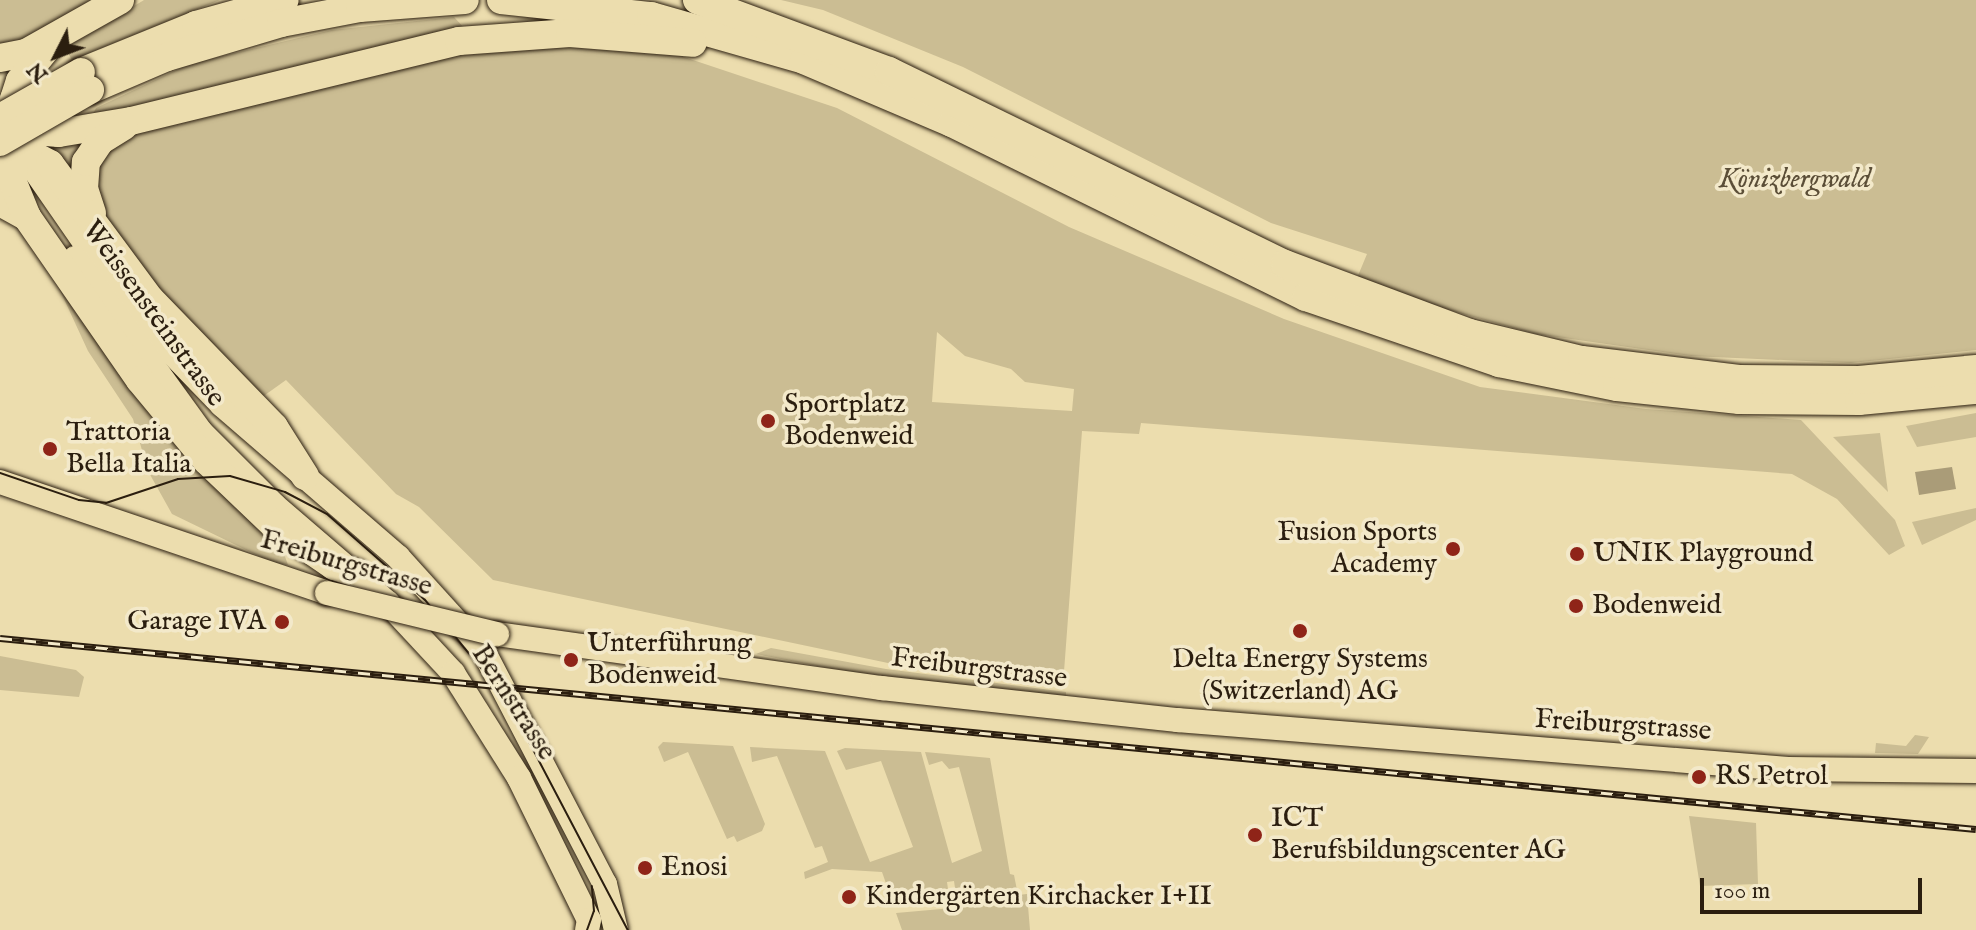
<!DOCTYPE html>
<html>
<head>
<meta charset="utf-8">
<style>
	body { margin:0 }
	#map { position:relative; width:1976px; height:930px; overflow:hidden; background:#ecddae; font-family:"IM FELL English",serif }
	div>[style] { position:absolute }
	.green>* { inset:0; background:#cbbd93 }
	.water>* { inset:0; background:#aa9c78 }
	.roads { filter:drop-shadow(0 0 2px #2b1e0f) drop-shadow(0 0 2px #2b1e0f) }
	.major>* { height:24px; margin:-12px; padding:0 12px; transform-origin:12px; border-radius:12px; background:#ecddae }
	.highway>* { height:28px; margin:-14px; padding:0 14px; transform-origin:14px; border-radius:14px; background:#ecddae }
	.tram>* { height:2px; margin:-1px; padding:0 1px; transform-origin:1px; border-radius:1px; background:#2b1e0f }
	.rail>* { height:7px; margin-top:-3.5px; transform-origin:0; background:repeating-linear-gradient(90deg,#f3e9ca 0 12px,#2b1e0f 0 24px); box-sizing:border-box; border-block:2px solid #2b1e0f }
	.bridges { filter:drop-shadow(0 0 2px #2b1e0f) drop-shadow(0 0 2px #2b1e0f) }
	.major-bridge>* { height:24px; margin:-12px; padding:0 12px; transform-origin:12px; border-radius:12px; background:#ecddae }
	.highway-bridge>* { height:28px; margin:-14px; padding:0 14px; transform-origin:14px; border-radius:14px; background:#ecddae }
	.dots>* { width:22px; height:22px; translate:-50% -50%; box-sizing:border-box; border:4px solid #f3e9ca; border-radius:50% }
	span { translate:-50% -50%; white-space:nowrap; text-align:center; line-height:1.15; -webkit-text-stroke:7px #f3e9ca; paint-order:stroke }
	.park-label { font-size:28px; color:#5b4e37; font-style:italic }
	.street-label { font-size:28px; color:#2b1e0f }
	.poi-label { font-size:28px; color:#2b1e0f }
	.left { translate:0 -50%; text-align:left }
	.right { translate:-100% -50%; text-align:right }
	.north { position:absolute; left:16px; top:16px; width:80px; height:80px; -webkit-text-stroke:6px #f3e9ca; paint-order:stroke; rotate:228deg; font-size:22px; font-weight:700; line-height:32px; text-align:center; color:#2b1e0f }
	.north::after { content:''; display:block; margin:auto; width:28px; height:36px; background:#2b1e0f; clip-path:polygon(50% 0,100% 100%,50% 72%,0 100%) }
	.scale { position:absolute; left:1700px; top:878px; width:222px; height:36px; box-sizing:border-box; border:4px solid #2b1e0f; border-top:0; padding-left:10px; font-size:24px; line-height:28px; white-space:nowrap; color:#2b1e0f; -webkit-text-stroke:6px #f3e9ca; paint-order:stroke }
</style>
</head>
<body>
<div id="map">
	<div class="green">
		<div style="clip-path:polygon(0 0,93px 0,17px 42px,0 43px)"></div>
		<div style="clip-path:polygon(144px 0,220px 0,72px 60px,65px 48px)"></div>
		<div style="clip-path:polygon(781px 0,1976px 0,1976px 350px,1851px 363px,1691px 356px,1536px 334px,1398px 296px,1357px 278px,1367px 254px,1271px 223px,963px 67px,823px 10px)"></div>
		<div style="clip-path:polygon(454px 17px,466px 30px,90px 120px,96px 108px,189px 64px,332px 30px)"></div>
		<div style="clip-path:polygon(evenodd,565px 47px,681px 56px,837px 108px,1069px 227px,1284px 319px,1480px 387px,1646px 409px,1801px 420px,1895px 520px,1905px 546px,1889px 555px,1837px 499px,1792px 474px,1141px 423px,1139px 434px,1082px 431px,1063px 685px,888px 663px,493px 580px,419px 507px,396px 494px,286px 380px,258px 400px,127px 255px,88px 183px,102px 148px,152px 125px,453px 56px,565px 47px,937px 332px,965px 356px,1011px 369px,1025px 382px,1074px 389px,1072px 411px,932px 402px,937px 332px)"></div>
		<div style="clip-path:polygon(90px 133px,77px 184px,50px 154px,54px 142px)"></div>
		<div style="clip-path:polygon(52px 273px,242px 513px,282px 548px,288px 565px,271px 562px,172px 514px,148px 471px,133px 419px,88px 351px)"></div>
		<div style="clip-path:polygon(1976px 413px,1976px 437px,1917px 447px,1906px 426px)"></div>
		<div style="clip-path:polygon(1880px 433px,1888px 492px,1833px 437px)"></div>
		<div style="clip-path:polygon(1976px 508px,1976px 520px,1922px 545px,1912px 522px)"></div>
		<div style="clip-path:polygon(771px 648px,886px 669px,1066px 692px,1066px 699px,884px 679px,756px 654px)"></div>
		<div style="clip-path:polygon(0 656px,76px 670px,84px 677px,79px 697px,0 690px)"></div>
		<div style="clip-path:polygon(1915px 735px,1929px 737px,1918px 754px,1875px 753px,1876px 743px,1906px 746px)"></div>
		<div style="clip-path:polygon(663px 742px,733px 746px,765px 824px,762px 831px,737px 842px,734px 836px,727px 839px,688px 752px,664px 762px,658px 747px)"></div>
		<div style="clip-path:polygon(845px 748px,921px 752px,952px 863px,982px 851px,959px 767px,949px 769px,942px 761px,929px 765px,925px 752px,990px 758px,1010px 874px,1014px 875px,1018px 895px,1027px 894px,1030px 930px,902px 930px,896px 913px,964px 907px,963px 888px,955px 888px,954px 881px,947px 882px,948px 889px,889px 892px,882px 872px,832px 869px,805px 879px,804px 872px,828px 862px,822px 846px,815px 848px,777px 756px,752px 762px,750px 747px,825px 751px,870px 862px,913px 847px,881px 761px,846px 770px,837px 751px)"></div>
		<div style="clip-path:polygon(1689px 816px,1756px 823px,1758px 884px,1700px 886px)"></div>
	</div>
	<div class="water">
		<div style="clip-path:polygon(1952px 467px,1956px 489px,1919px 495px,1915px 472px)"></div>
	</div>
	<div class="roads">
		<div class="major">
			<div style="left:33px;top:168px;width:130px;rotate:55.3deg"></div>
			<div style="left:107px;top:275px;width:93px;rotate:50.7deg"></div>
			<div style="left:166px;top:347px;width:81px;rotate:46deg"></div>
			<div style="left:222px;top:405px;width:233px;rotate:40.8deg"></div>
			<div style="left:398px;top:557px;width:128px;rotate:47.8deg"></div>
			<div style="left:484px;top:652px;width:262px;rotate:62.5deg"></div>
			<div style="left:605px;top:884px;width:47px;rotate:76.6deg"></div>
			<div style="left:75px;top:258px;width:215px;rotate:54.1deg"></div>
			<div style="left:201px;top:432px;width:103px;rotate:45deg"></div>
			<div style="left:274px;top:505px;width:150px;rotate:40.7deg"></div>
			<div style="left:388px;top:603px;width:96px;rotate:47.1deg"></div>
			<div style="left:453px;top:673px;width:124px;rotate:57.8deg"></div>
			<div style="left:519px;top:778px;width:158px;rotate:63.8deg"></div>
			<div style="left:589px;top:920px;width:10px;rotate:101deg"></div>
			<div style="left:0;top:482px;width:345px;rotate:18.7deg"></div>
			<div style="left:497px;top:634px;width:389px;rotate:8deg"></div>
			<div style="left:882px;top:688px;width:297px;rotate:6.2deg"></div>
			<div style="left:1177px;top:720px;width:613px;rotate:4.59deg"></div>
			<div style="left:1788px;top:769px;width:188px;rotate:0.6deg"></div>
		</div>
		<div class="highway">
			<div style="left:501px;top:0;width:151px;rotate:6.1deg"></div>
			<div style="left:651px;top:16px;width:159px;rotate:16deg"></div>
			<div style="left:804px;top:60px;width:161px;rotate:23.1deg"></div>
			<div style="left:952px;top:123px;width:394px;rotate:26.2deg"></div>
			<div style="left:1306px;top:297px;width:204px;rotate:18.9deg"></div>
			<div style="left:1499px;top:363px;width:120px;rotate:11.5deg"></div>
			<div style="left:1617px;top:387px;width:123px;rotate:6.1deg"></div>
			<div style="left:1739px;top:400px;width:120px;rotate:0.5deg"></div>
			<div style="left:1859px;top:401px;width:118px;rotate:-5.4deg"></div>
			<div style="left:697px;top:0;width:205px;rotate:20.3deg"></div>
			<div style="left:889px;top:71px;width:441px;rotate:26deg"></div>
			<div style="left:1285px;top:264px;width:197px;rotate:20.5deg"></div>
			<div style="left:1470px;top:333px;width:115px;rotate:13.6deg"></div>
			<div style="left:1582px;top:360px;width:158px;rotate:6.9deg"></div>
			<div style="left:1739px;top:379px;width:120px;rotate:0.5deg"></div>
			<div style="left:1859px;top:380px;width:118px;rotate:-5.4deg"></div>
			<div style="left:0;top:58px;width:26px;rotate:-11deg"></div>
			<div style="left:26px;top:53px;width:108px;rotate:-29.4deg"></div>
			<div style="left:81px;top:72px;width:124px;rotate:-22.2deg"></div>
			<div style="left:196px;top:25px;width:92px;rotate:-15.7deg"></div>
			<div style="left:90px;top:90px;width:84px;rotate:-23.2deg"></div>
			<div style="left:167px;top:57px;width:119px;rotate:-16.6deg"></div>
			<div style="left:281px;top:23px;width:80px;rotate:-10.8deg"></div>
			<div style="left:360px;top:8px;width:105px;rotate:-4.4deg"></div>
			<div style="left:6px;top:129px;width:53px;rotate:4.3deg"></div>
			<div style="left:59px;top:133px;width:73px;rotate:-9.5deg"></div>
			<div style="left:131px;top:121px;width:338px;rotate:-13.7deg"></div>
			<div style="left:459px;top:41px;width:111px;rotate:-4.1deg"></div>
			<div style="left:570px;top:33px;width:123px;rotate:4.6deg"></div>
			<div style="left:2px;top:139px;width:54px;rotate:27.5deg"></div>
			<div style="left:50px;top:164px;width:168px;rotate:53.5deg"></div>
			<div style="left:150px;top:299px;width:178px;rotate:45.9deg"></div>
			<div style="left:274px;top:427px;width:58px;rotate:57.7deg"></div>
			<div style="left:0;top:202px;width:31px;rotate:29deg"></div>
			<div style="left:27px;top:217px;width:198px;rotate:55.3deg"></div>
			<div style="left:140px;top:380px;width:105px;rotate:50.4deg"></div>
			<div style="left:207px;top:461px;width:93px;rotate:43.7deg"></div>
			<div style="left:274px;top:525px;width:73px;rotate:34.3deg"></div>
			<div style="left:334px;top:566px;width:23px;rotate:18deg"></div>
			<div style="left:92px;top:213px;width:25px;rotate:-108deg"></div>
			<div style="left:84px;top:189px;width:27px;rotate:-86deg"></div>
			<div style="left:86px;top:162px;width:25px;rotate:-56deg"></div>
			<div style="left:100px;top:141px;width:28px;rotate:-32deg"></div>
			<div style="left:27px;top:217px;width:37px;rotate:-112deg"></div>
			<div style="left:13px;top:183px;width:84px;rotate:-89.3deg"></div>
			<div style="left:14px;top:99px;width:19px;rotate:-72deg"></div>
			<div style="left:20px;top:81px;width:57px;rotate:-50.7deg"></div>
		</div>
	</div>
	<div class="tram">
		<div style="left:0;top:473px;width:83px;rotate:18.9deg"></div>
		<div style="left:79px;top:500px;width:27px;rotate:6deg"></div>
		<div style="left:106px;top:503px;width:76px;rotate:-18.4deg"></div>
		<div style="left:178px;top:479px;width:52px;rotate:-3.3deg"></div>
		<div style="left:230px;top:476px;width:57px;rotate:16.2deg"></div>
		<div style="left:285px;top:492px;width:47px;rotate:27.6deg"></div>
		<div style="left:327px;top:514px;width:130px;rotate:41.3deg"></div>
		<div style="left:425px;top:600px;width:129px;rotate:50.6deg"></div>
		<div style="left:507px;top:700px;width:260px;rotate:62.3deg"></div>
		<div style="left:587px;top:930px;width:20px;rotate:-70deg"></div>
		<div style="left:594px;top:911px;width:25px;rotate:-95deg"></div>
	</div>
	<div class="rail">
		<div style="left:0;top:638px;width:1985px;rotate:5.52deg"></div>
	</div>
	<div class="bridges">
		<div class="major-bridge">
			<div style="left:327px;top:593px;width:175px;rotate:13.6deg"></div>
		</div>
		<div class="highway-bridge">
			<div style="left:0;top:118px;width:93px;rotate:-29.6deg"></div>
			<div style="left:0;top:142px;width:104px;rotate:-30deg"></div>
		</div>
	</div>
	<div class="dots">
		<div style="left:768px;top:421px;background:#8f2418"></div>
		<div style="left:50px;top:449px;background:#8f2418"></div>
		<div style="left:1453px;top:549px;background:#8f2418"></div>
		<div style="left:1577px;top:554px;background:#8f2418"></div>
		<div style="left:1576px;top:606px;background:#8f2418"></div>
		<div style="left:282px;top:622px;background:#8f2418"></div>
		<div style="left:1300px;top:631px;background:#8f2418"></div>
		<div style="left:571px;top:660px;background:#8f2418"></div>
		<div style="left:1699px;top:777px;background:#8f2418"></div>
		<div style="left:1255px;top:835px;background:#8f2418"></div>
		<div style="left:645px;top:868px;background:#8f2418"></div>
		<div style="left:849px;top:897px;background:#8f2418"></div>
	</div>
	<div class="park-label">
		<span style="left:1795px;top:180px">Könizbergwald</span>
	</div>
	<div class="street-label">
		<span style="left:153px;top:314px;rotate:54deg">Weissensteinstrasse</span>
		<span style="left:346px;top:564px;rotate:16deg">Freiburgstrasse</span>
		<span style="left:979px;top:669px;rotate:7deg">Freiburgstrasse</span>
		<span style="left:513px;top:703px;rotate:57deg">Bernstrasse</span>
		<span style="left:1623px;top:726px;rotate:4deg">Freiburgstrasse</span>
	</div>
	<div class="poi-label">
		<span class="left" style="left:784px;top:421px">Sportplatz<br>Bodenweid</span>
		<span class="left" style="left:66px;top:449px">Trattoria<br>Bella Italia</span>
		<span class="right" style="left:1437px;top:549px">Fusion Sports<br>Academy</span>
		<span class="left" style="left:1593px;top:554px">UNIK Playground</span>
		<span class="left" style="left:1592px;top:606px">Bodenweid</span>
		<span class="right" style="left:266px;top:622px">Garage IVA</span>
		<span class="left" style="left:587px;top:660px">Unterführung<br>Bodenweid</span>
		<span style="left:1300px;top:676px">Delta Energy Systems<br>(Switzerland) AG</span>
		<span class="left" style="left:1715px;top:777px">RS Petrol</span>
		<span class="left" style="left:1271px;top:835px">ICT<br>Berufsbildungscenter AG</span>
		<span class="left" style="left:661px;top:868px">Enosi</span>
		<span class="left" style="left:865px;top:897px">Kindergärten Kirchacker I+II</span>
	</div>
	<div class="north">N</div>
	<div class="scale">100 m</div>
</div>
</body>
</html>
